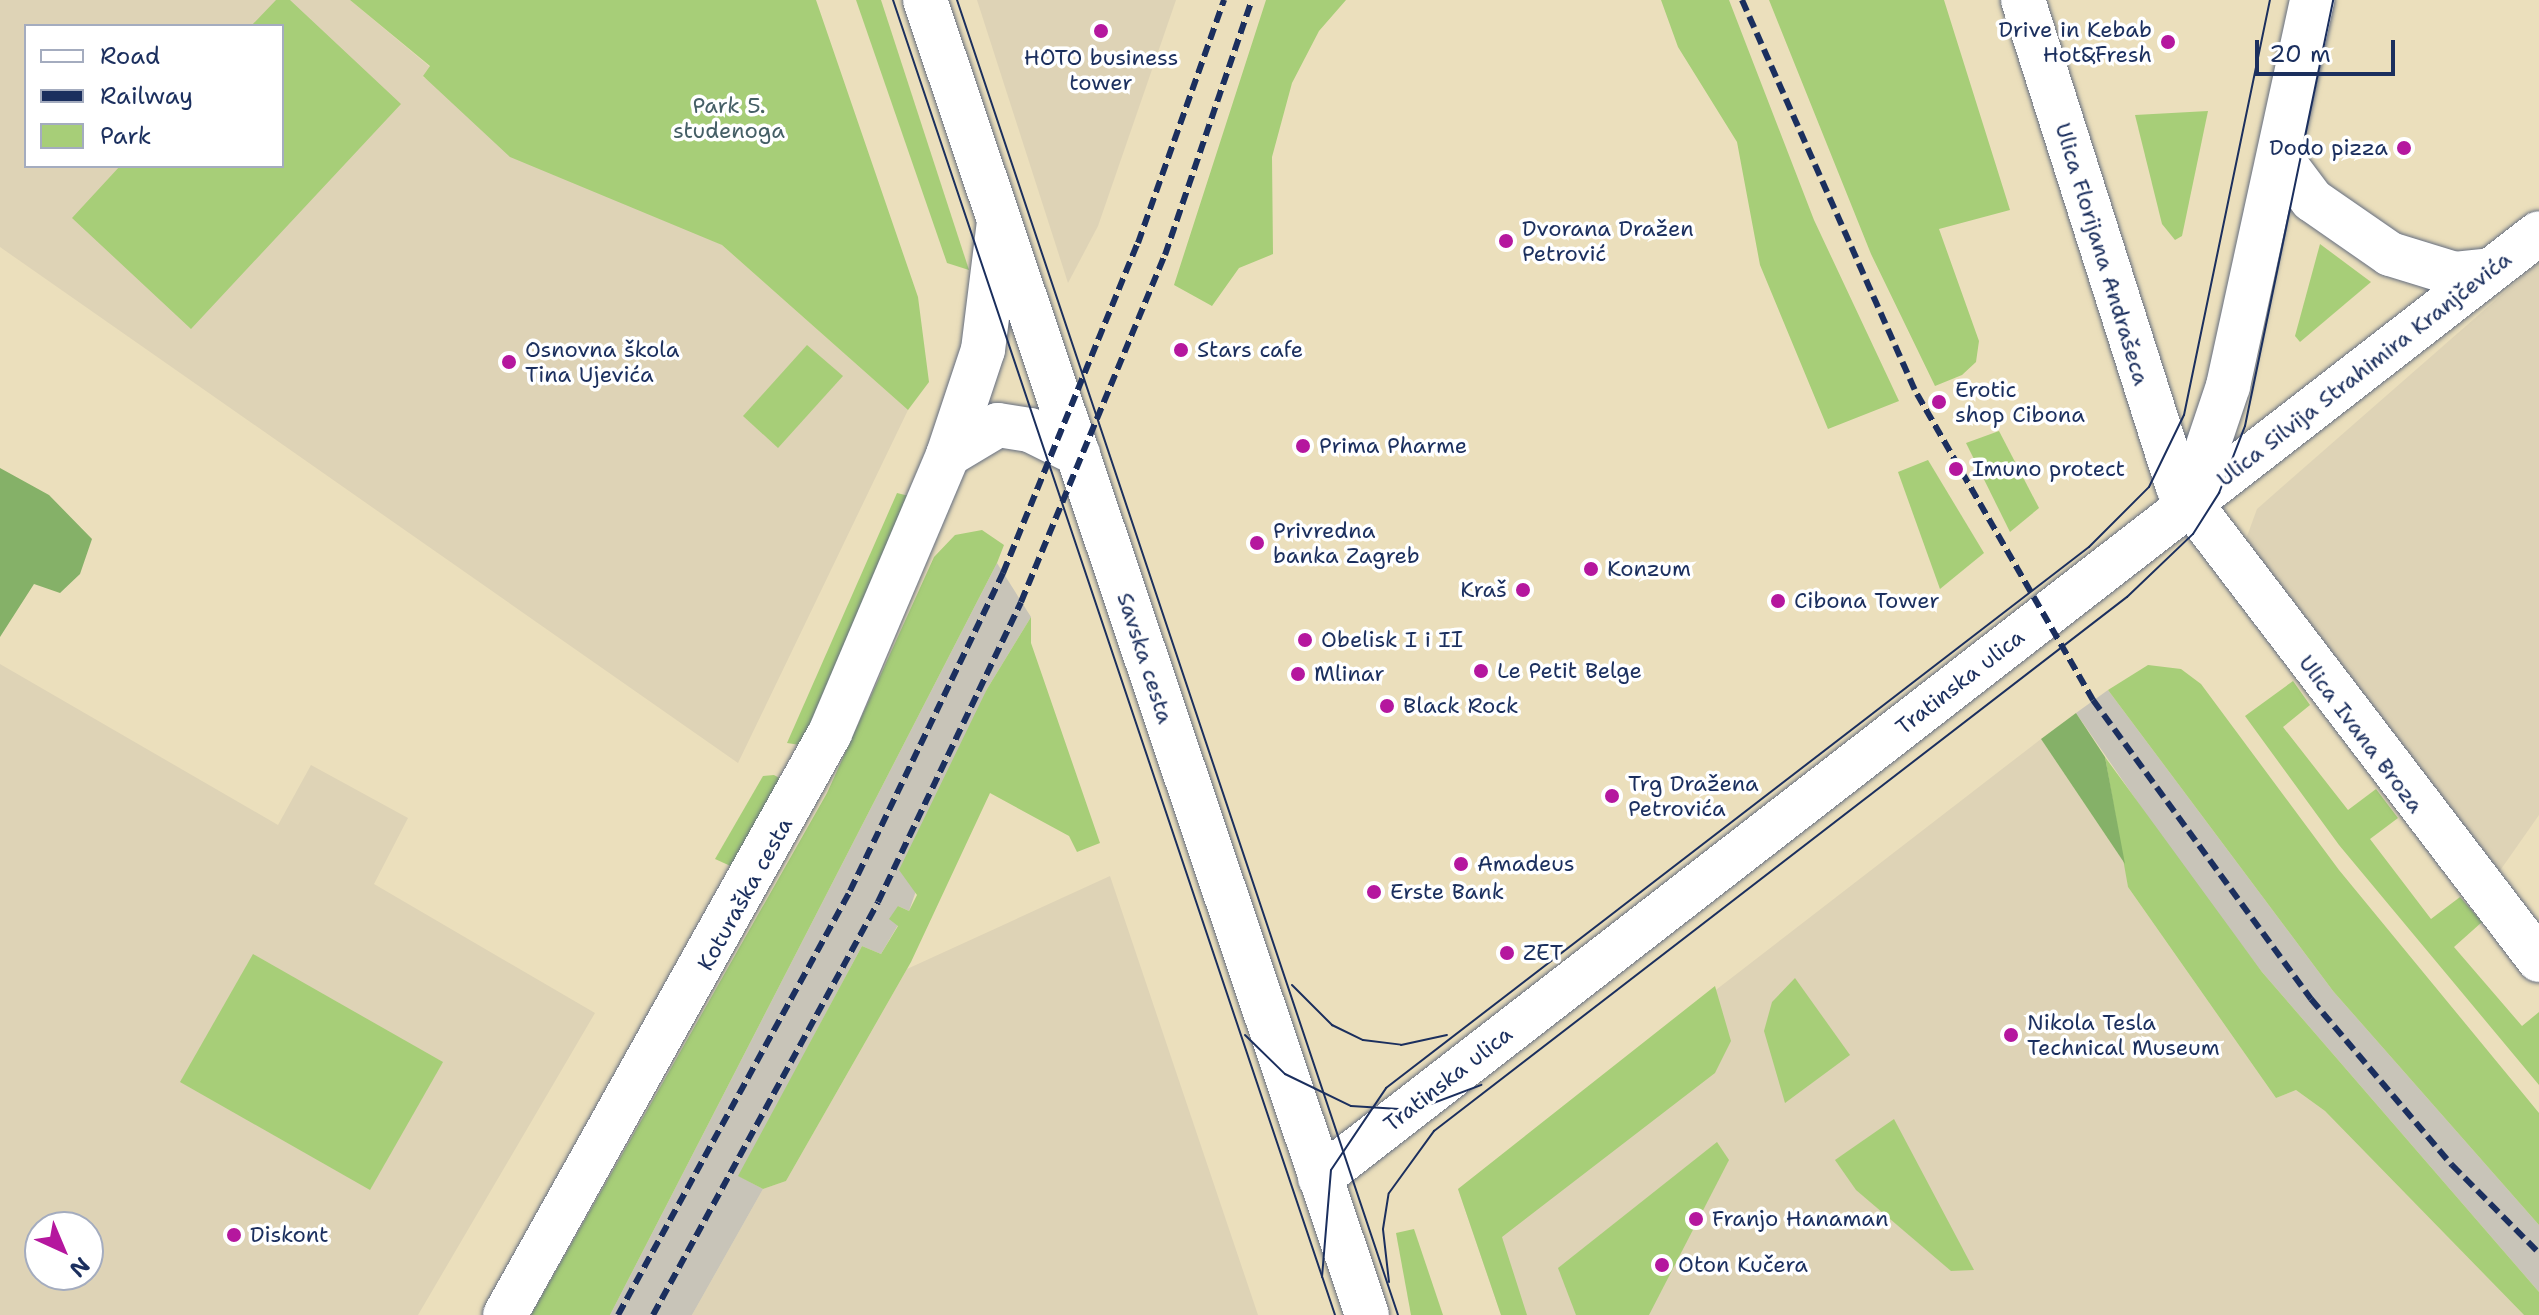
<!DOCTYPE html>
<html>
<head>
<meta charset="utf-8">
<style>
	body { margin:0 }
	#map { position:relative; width:2539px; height:1315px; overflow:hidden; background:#ebdfbc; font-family:"Shantell Sans",sans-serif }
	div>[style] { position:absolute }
	.built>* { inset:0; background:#ded3b6 }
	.industrial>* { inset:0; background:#c8c4b8 }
	.green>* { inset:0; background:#a7ce78 }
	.forest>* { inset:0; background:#85b168 }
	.roads { filter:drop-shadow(0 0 2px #646d7f) drop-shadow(0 0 2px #646d7f) }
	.minor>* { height:44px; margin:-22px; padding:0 22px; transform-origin:22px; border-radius:22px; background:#fff }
	.tertiary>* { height:44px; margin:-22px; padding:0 22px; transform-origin:22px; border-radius:22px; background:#fff }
	.secondary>* { height:44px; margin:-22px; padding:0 22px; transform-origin:22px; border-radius:22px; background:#fff }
	.tram>* { height:2px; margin:-1px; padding:0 1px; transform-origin:1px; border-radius:1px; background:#1b2f5e }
	.rail>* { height:6px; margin-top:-3px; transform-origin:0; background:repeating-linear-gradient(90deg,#1b2f5e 0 12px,transparent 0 18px) }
	.dots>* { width:22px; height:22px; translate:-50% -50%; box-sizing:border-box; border:4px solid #fff; border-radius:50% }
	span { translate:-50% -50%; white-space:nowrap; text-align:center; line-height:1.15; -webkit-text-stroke:7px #fff; paint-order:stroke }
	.poi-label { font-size:22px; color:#1b2f5e }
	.right { translate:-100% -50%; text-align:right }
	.left { translate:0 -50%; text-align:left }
	.park-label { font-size:22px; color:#455f66 }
	.street-label { font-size:22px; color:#1b2f5e }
	.legend { position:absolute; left:24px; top:24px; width:260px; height:144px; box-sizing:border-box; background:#fff; border:2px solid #a4acbf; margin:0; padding:10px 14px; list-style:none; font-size:24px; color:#1b2f5e }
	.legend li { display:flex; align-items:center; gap:16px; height:40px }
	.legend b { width:40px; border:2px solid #a4acbf }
	.north { position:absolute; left:24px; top:1211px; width:80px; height:80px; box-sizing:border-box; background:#fff; border:2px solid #a4acbf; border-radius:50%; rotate:136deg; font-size:22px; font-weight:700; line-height:32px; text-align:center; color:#1b2f5e }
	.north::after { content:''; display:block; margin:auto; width:28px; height:36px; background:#b5179e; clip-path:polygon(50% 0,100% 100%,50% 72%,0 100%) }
	.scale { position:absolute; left:2255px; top:40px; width:140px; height:36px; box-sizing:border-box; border:4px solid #1b2f5e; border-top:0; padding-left:10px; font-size:24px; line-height:28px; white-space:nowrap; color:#1b2f5e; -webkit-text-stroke:6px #fff; paint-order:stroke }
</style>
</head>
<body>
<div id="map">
	<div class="built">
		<div style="clip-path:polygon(evenodd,0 0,350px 0,430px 67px,423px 77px,722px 245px,908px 410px,738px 763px,0 247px,0 0,26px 26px,282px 26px,282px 166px,26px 166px,26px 26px)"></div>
		<div style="clip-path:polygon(977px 0,1176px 0,1098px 226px,1068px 283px)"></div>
		<div style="clip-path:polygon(2539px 262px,2539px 815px,2499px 872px,2246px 539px,2257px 509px)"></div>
		<div style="clip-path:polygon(evenodd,0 664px,278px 825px,311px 765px,408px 818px,374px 884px,595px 1013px,418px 1315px,0 1315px,0 664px,40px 1227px,88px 1227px,88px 1275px,40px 1275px,40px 1227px)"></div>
		<div style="clip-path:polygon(2041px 739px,2125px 864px,2128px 887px,2276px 1098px,2296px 1090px,2325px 1111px,2524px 1315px,1501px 1315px,1458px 1189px)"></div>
		<div style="clip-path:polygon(1110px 876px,1258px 1315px,692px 1315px,763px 1189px,786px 1181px,907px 969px)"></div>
	</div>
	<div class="industrial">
		<div style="clip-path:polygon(997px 563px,1031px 617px,987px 689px,909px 911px,898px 906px,898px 925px,881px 954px,862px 946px,739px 1176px,763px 1189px,692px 1315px,610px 1315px)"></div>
		<div style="clip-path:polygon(2108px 690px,2333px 991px,2539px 1225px,2539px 1292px,2262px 972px,2177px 859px,2076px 713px)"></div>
	</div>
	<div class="green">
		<div style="clip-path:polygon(276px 0,290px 0,401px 104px,191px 329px,72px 218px,120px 166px,282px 166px,282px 26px,251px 26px)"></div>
		<div style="clip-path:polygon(350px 0,816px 0,918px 297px,929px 382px,908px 410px,722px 245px,510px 157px,423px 76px,430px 66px)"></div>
		<div style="clip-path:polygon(856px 0,881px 0,969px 270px,947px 263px)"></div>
		<div style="clip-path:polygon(1266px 0,1346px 0,1319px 31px,1292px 83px,1272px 157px,1273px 254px,1239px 268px,1212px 306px,1174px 285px)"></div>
		<div style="clip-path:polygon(1661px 0,1729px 0,1814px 220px,1899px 401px,1828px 429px,1760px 265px,1737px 142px,1678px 47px)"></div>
		<div style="clip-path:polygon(1769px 0,1944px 0,2010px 210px,1939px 229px,1979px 341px,1976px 362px,1962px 375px,1935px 386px,1871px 254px)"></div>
		<div style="clip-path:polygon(2208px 111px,2182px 236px,2175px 240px,2162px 224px,2135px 115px)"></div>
		<div style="clip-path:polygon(2320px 244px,2371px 282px,2300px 342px,2295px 336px)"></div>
		<div style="clip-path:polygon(807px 345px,843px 376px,778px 448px,743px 416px)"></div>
		<div style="clip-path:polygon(1999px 431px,2039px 508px,2010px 532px,1966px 443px)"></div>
		<div style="clip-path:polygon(1928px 460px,1984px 553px,1940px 589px,1898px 472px)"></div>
		<div style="clip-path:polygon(897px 493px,909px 496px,809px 728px,800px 745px,787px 743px)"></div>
		<div style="clip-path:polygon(982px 530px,1004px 545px,997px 563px,610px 1315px,531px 1315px,827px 793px,934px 557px,955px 535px)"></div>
		<div style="clip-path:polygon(1031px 617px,1031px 643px,1100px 843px,1077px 852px,1069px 836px,990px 793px,911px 962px,786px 1181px,763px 1189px,738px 1176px,862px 946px,881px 954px,898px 926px,889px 919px,898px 906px,909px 911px,917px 895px,899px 870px,987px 689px)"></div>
		<div style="clip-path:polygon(2148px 665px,2181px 669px,2201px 684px,2339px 870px,2539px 1113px,2539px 1225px,2333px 991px,2108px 690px)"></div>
		<div style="clip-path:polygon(2293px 681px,2310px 705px,2283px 727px,2348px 810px,2376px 789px,2398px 818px,2370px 839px,2431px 919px,2460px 897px,2482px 922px,2454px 947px,2522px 1026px,2539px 1012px,2539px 1085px,2339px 845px,2245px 716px)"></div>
		<div style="clip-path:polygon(2105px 757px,2262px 972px,2539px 1292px,2539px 1315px,2524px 1315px,2325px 1111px,2296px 1090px,2276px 1098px,2128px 887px)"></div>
		<div style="clip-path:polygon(774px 775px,781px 779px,735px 868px,715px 859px,763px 776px)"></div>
		<div style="clip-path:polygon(253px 954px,443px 1062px,370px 1190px,180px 1082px)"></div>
		<div style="clip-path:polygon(1795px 978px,1850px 1055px,1785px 1103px,1764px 1031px,1772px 1002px)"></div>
		<div style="clip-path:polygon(1715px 986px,1731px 1041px,1715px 1073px,1502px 1237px,1527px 1315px,1501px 1315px,1458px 1189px)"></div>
		<div style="clip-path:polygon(1894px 1119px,1974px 1270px,1951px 1271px,1856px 1190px,1835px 1160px)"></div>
		<div style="clip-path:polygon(1717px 1142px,1729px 1160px,1649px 1315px,1576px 1315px,1558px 1268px)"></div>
		<div style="clip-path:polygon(1414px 1229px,1443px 1315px,1411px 1315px,1396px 1233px)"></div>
	</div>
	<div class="forest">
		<div style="clip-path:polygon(0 468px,49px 495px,92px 539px,80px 574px,60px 593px,34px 584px,0 637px)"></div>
		<div style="clip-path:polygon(2076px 713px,2105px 757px,2125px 864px,2041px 739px)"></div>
	</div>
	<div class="roads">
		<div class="minor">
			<div style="left:2023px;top:0;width:511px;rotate:72.35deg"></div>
			<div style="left:2178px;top:487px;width:595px;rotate:52.65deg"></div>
			<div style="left:948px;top:455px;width:58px;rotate:-31deg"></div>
			<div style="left:998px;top:425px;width:32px;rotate:9deg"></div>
			<div style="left:1030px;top:430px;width:54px;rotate:26.6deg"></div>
			<div style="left:505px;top:1315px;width:667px;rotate:-60.82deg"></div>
			<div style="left:830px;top:733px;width:302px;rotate:-67deg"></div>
			<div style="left:948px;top:455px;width:111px;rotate:-71.6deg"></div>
			<div style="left:983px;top:350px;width:130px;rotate:-82.9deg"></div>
		</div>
		<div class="tertiary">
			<div style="left:2279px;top:156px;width:55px;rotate:53.1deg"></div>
			<div style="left:2312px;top:200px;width:95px;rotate:34.7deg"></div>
			<div style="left:2390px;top:254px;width:68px;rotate:17.1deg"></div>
			<div style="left:2455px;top:274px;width:36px;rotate:-6deg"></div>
			<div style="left:2188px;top:505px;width:126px;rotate:-71.4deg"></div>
			<div style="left:2228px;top:386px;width:395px;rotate:-77.7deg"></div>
			<div style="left:1320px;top:1178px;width:1542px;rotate:-37.78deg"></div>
		</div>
		<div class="secondary">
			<div style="left:925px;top:0;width:1387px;rotate:71.42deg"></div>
		</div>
	</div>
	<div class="tram">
		<div style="left:893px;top:0;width:1387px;rotate:71.42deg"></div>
		<div style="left:957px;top:0;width:1387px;rotate:71.46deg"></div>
		<div style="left:1292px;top:985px;width:57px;rotate:45deg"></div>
		<div style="left:1332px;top:1025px;width:34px;rotate:26deg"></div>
		<div style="left:1363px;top:1040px;width:38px;rotate:7deg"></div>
		<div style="left:1401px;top:1045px;width:47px;rotate:-12.3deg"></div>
		<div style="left:1245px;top:1035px;width:56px;rotate:44.3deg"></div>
		<div style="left:1285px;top:1074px;width:73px;rotate:25.9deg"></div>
		<div style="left:1351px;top:1106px;width:64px;rotate:3.6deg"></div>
		<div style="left:1415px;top:1110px;width:71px;rotate:-20.7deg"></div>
		<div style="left:1322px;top:1277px;width:107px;rotate:-85.2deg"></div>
		<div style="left:1331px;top:1170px;width:99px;rotate:-56.1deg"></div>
		<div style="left:1386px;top:1088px;width:887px;rotate:-37.58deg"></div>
		<div style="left:2089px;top:547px;width:85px;rotate:-45deg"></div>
		<div style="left:2149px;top:487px;width:80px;rotate:-64.1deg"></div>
		<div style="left:2184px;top:415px;width:424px;rotate:-78.3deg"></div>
		<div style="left:1389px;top:1282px;width:53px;rotate:-96.5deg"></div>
		<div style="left:1383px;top:1229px;width:36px;rotate:-81deg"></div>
		<div style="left:1389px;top:1193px;width:77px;rotate:-54deg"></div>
		<div style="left:1434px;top:1131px;width:875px;rotate:-37.62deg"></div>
		<div style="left:2127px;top:597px;width:91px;rotate:-43.7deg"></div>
		<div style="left:2193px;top:534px;width:49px;rotate:-57.6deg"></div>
		<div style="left:2219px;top:493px;width:72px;rotate:-68.8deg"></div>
		<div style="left:2245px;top:426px;width:435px;rotate:-78.3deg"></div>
	</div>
	<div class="rail">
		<div style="left:1742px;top:0;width:431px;rotate:66.1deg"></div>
		<div style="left:1917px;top:394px;width:353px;rotate:60.1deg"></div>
		<div style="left:2093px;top:700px;width:370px;rotate:53.9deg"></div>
		<div style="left:2311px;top:999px;width:218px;rotate:49.7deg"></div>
		<div style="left:2452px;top:1165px;width:124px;rotate:45.3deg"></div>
		<div style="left:618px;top:1315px;width:483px;rotate:-61.3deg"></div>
		<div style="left:850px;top:891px;width:353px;rotate:-64.3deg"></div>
		<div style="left:1003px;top:573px;width:357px;rotate:-67.8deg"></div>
		<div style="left:1138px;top:243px;width:258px;rotate:-70.5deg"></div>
		<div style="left:653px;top:1315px;width:470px;rotate:-61.4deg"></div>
		<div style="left:878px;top:902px;width:332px;rotate:-64.5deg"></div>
		<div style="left:1021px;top:602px;width:376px;rotate:-67.5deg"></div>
		<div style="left:1165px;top:255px;width:269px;rotate:-71.2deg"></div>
	</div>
	<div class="dots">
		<div style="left:1101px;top:31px;background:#b5179e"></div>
		<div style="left:2168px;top:42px;background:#b5179e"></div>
		<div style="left:2404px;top:148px;background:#b5179e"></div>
		<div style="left:1506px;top:241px;background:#b5179e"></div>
		<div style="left:1181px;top:350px;background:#b5179e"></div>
		<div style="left:509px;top:362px;background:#b5179e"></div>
		<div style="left:1939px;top:402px;background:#b5179e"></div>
		<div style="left:1303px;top:446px;background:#b5179e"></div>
		<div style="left:1956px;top:469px;background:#b5179e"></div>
		<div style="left:1257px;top:543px;background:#b5179e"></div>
		<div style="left:1591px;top:569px;background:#b5179e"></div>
		<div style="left:1523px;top:590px;background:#b5179e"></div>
		<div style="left:1778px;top:601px;background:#b5179e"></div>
		<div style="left:1305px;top:640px;background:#b5179e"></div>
		<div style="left:1481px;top:671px;background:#b5179e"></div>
		<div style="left:1298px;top:674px;background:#b5179e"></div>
		<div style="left:1387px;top:706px;background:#b5179e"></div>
		<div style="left:1612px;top:796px;background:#b5179e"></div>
		<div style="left:1461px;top:864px;background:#b5179e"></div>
		<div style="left:1374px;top:892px;background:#b5179e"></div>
		<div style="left:1507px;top:953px;background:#b5179e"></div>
		<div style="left:2011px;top:1035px;background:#b5179e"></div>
		<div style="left:1696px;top:1219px;background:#b5179e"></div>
		<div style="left:234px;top:1235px;background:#b5179e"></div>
		<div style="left:1662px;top:1265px;background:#b5179e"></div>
	</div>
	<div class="poi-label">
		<span class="right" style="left:2152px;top:42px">Drive in Kebab<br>Hot&amp;Fresh</span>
		<span style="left:1101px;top:70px">HOTO business<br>tower</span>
		<span class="right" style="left:2388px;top:148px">Dodo pizza</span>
		<span class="left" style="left:1522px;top:241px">Dvorana Dražen<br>Petrović</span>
		<span class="left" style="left:525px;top:362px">Osnovna škola<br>Tina Ujevića</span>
		<span class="left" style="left:1197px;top:350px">Stars cafe</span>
		<span class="left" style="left:1955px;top:402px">Erotic<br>shop Cibona</span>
		<span class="left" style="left:1319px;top:446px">Prima Pharme</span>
		<span class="left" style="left:1972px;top:469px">Imuno protect</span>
		<span class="left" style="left:1273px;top:543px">Privredna<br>banka Zagreb</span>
		<span class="left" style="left:1607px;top:569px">Konzum</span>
		<span class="right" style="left:1507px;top:590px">Kraš</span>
		<span class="left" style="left:1794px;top:601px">Cibona Tower</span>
		<span class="left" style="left:1321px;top:640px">Obelisk I i II</span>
		<span class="left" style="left:1497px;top:671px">Le Petit Belge</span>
		<span class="left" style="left:1314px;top:674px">Mlinar</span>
		<span class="left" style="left:1403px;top:706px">Black Rock</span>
		<span class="left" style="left:1628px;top:796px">Trg Dražena<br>Petrovića</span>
		<span class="left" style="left:1477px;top:864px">Amadeus</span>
		<span class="left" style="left:1390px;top:892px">Erste Bank</span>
		<span class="left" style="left:1523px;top:953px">ZET</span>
		<span class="left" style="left:2027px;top:1035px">Nikola Tesla<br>Technical Museum</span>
		<span class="left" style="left:1712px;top:1219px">Franjo Hanaman</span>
		<span class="left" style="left:250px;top:1235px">Diskont</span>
		<span class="left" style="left:1678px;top:1265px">Oton Kučera</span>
	</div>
	<div class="park-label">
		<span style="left:729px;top:118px">Park 5.<br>studenoga</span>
	</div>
	<div class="street-label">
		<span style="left:2102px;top:254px;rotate:73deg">Ulica Florijana Andrašeca</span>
		<span style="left:2364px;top:369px;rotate:-38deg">Ulica Silvija Strahimira Kranjčevića</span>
		<span style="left:1145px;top:658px;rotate:72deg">Savska cesta</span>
		<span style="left:1960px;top:682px;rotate:-38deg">Tratinska ulica</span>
		<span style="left:2361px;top:734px;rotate:53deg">Ulica Ivana Broza</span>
		<span style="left:745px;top:894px;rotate:-61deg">Koturaška cesta</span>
		<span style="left:1448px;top:1079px;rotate:-38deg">Tratinska ulica</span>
	</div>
	<ul class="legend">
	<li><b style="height:10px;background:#fff"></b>Road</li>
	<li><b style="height:10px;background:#1b2f5e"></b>Railway</li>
	<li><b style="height:22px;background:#a7ce78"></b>Park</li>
	</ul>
	<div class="north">N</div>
	<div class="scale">20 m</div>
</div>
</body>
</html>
